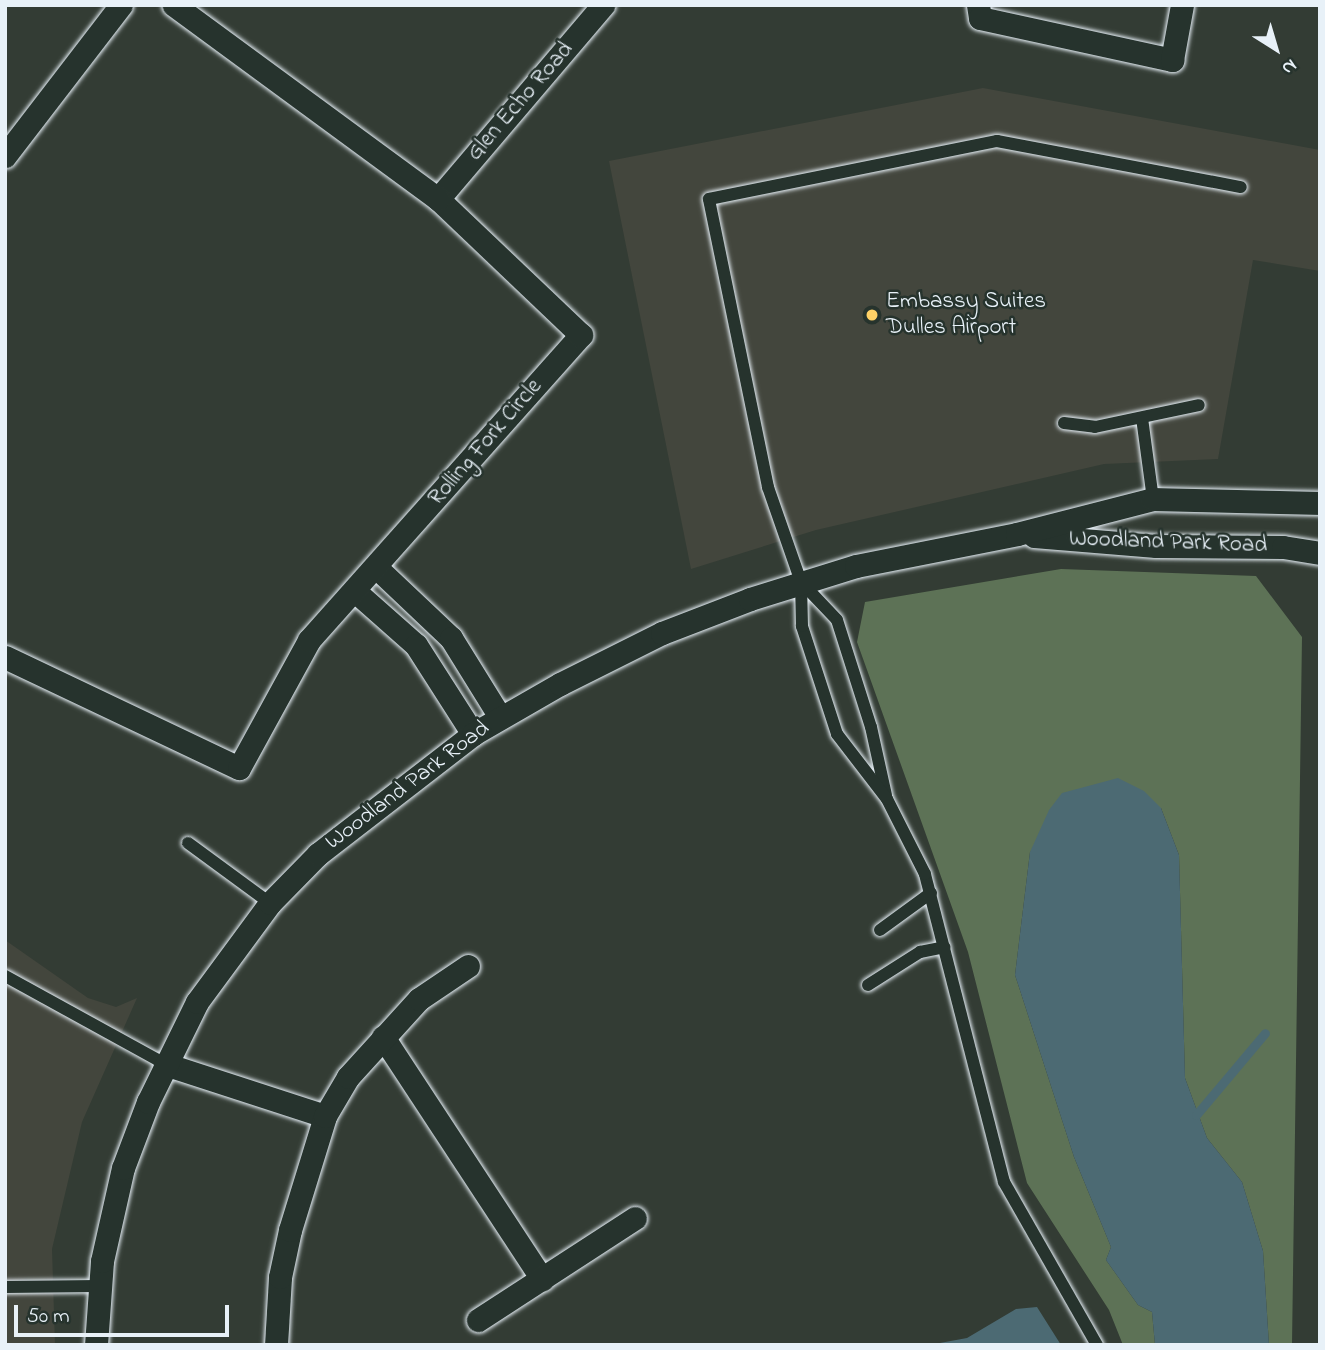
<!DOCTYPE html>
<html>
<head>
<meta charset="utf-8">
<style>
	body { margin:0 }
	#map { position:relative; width:1325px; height:1350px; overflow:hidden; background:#333c34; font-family:"Indie Flower",sans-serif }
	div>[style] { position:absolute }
	.built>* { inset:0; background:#43463d }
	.green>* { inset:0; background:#5d7256 }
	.water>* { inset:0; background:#4c6a73 }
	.stream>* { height:9px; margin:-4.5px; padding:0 4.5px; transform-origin:4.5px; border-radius:4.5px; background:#4c6a73 }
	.roads { filter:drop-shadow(0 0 2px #e8f1f8) drop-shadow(0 0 2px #e8f1f8) }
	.lane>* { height:12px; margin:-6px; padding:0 6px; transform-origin:6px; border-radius:6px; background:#26332d }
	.street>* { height:23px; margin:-11.5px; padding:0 11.5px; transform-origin:11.5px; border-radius:11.5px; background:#26332d }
	.dots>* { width:19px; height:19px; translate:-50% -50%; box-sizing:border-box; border:4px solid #26332d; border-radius:50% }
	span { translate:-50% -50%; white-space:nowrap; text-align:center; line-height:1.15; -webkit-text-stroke:5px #26332d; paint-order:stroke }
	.street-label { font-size:23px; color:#e8f1f8 }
	.poi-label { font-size:23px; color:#e8f1f8 }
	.left { translate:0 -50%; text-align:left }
	.frame { position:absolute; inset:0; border:7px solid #e8f1f8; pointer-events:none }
	.north { position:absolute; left:1241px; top:14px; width:70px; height:70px; -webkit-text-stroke:5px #26332d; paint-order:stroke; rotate:143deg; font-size:19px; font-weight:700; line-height:28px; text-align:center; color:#e8f1f8 }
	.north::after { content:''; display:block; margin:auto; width:24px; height:32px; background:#e8f1f8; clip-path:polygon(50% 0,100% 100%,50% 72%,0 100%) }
	.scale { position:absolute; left:14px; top:1305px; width:215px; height:32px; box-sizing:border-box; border:4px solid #e8f1f8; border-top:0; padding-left:9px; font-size:21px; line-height:24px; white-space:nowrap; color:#e8f1f8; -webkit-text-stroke:5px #26332d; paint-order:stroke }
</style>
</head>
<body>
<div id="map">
	<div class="built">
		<div style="clip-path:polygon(983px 88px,1320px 150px,1320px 271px,1253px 260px,1218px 459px,1104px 464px,816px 530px,691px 569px,609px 161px)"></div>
		<div style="clip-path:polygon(5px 940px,88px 998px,116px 1007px,137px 998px,82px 1122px,52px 1249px,55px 1345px,5px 1345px)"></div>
	</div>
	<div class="green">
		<div style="clip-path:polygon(1061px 569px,1256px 576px,1302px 637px,1292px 1345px,1269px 1345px,1263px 1251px,1242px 1182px,1207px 1138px,1185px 1078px,1179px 855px,1161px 808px,1030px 852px,1015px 975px,1074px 1157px,1111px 1247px,1106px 1260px,1138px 1305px,1152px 1312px,1155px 1345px,1123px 1345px,1109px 1310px,1027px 1183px,968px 952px,857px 642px,865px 602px)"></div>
	</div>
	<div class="water">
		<div style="clip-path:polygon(1118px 778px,1144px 791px,1161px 808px,1179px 855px,1185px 1078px,1207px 1138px,1242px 1182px,1263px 1251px,1269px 1345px,1155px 1345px,1152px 1312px,1138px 1305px,1106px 1260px,1111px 1247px,1074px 1157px,1015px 975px,1030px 852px,1049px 810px,1062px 793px)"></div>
		<div style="clip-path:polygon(1037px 1307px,1061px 1345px,929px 1345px,967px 1338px,1016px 1309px)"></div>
	</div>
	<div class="stream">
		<div style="left:1196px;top:1115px;width:107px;rotate:-49.9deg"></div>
	</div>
	<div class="roads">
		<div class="lane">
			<div style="left:1142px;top:418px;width:82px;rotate:82.3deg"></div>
			<div style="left:1064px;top:423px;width:31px;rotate:7deg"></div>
			<div style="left:1095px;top:427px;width:106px;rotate:-11.9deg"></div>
			<div style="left:801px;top:582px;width:52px;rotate:46.5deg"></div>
			<div style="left:837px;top:620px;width:112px;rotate:72.4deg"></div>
			<div style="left:871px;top:727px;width:70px;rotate:77.6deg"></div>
			<div style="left:188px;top:843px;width:102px;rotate:36.2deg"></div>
			<div style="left:880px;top:930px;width:63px;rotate:-36deg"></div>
			<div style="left:5px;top:976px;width:183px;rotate:28.8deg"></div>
			<div style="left:868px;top:985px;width:62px;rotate:-32.4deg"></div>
			<div style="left:920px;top:952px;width:25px;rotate:-11deg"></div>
			<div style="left:5px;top:1287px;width:93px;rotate:-0.6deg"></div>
			<div style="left:1097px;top:1345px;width:188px;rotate:-119.7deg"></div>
			<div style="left:1004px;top:1182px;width:318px;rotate:-104.4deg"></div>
			<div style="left:925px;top:874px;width:84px;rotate:-116.9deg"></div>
			<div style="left:887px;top:799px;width:82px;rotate:-127.6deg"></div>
			<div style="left:837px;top:734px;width:114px;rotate:-108deg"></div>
			<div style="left:802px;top:626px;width:44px;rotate:-91.3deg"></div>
			<div style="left:801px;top:582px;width:101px;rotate:-109.2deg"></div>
			<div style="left:768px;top:487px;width:294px;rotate:-101.6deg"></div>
			<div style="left:709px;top:199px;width:294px;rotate:-11.4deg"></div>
			<div style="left:997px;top:141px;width:248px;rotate:10.7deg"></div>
		</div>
		<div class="street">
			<div style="left:978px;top:5px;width:13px;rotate:81deg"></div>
			<div style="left:980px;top:18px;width:197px;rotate:12.3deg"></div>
			<div style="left:1172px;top:60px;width:56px;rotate:-79.7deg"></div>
			<div style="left:5px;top:156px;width:190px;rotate:-52.5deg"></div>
			<div style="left:438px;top:199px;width:255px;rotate:-49.6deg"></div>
			<div style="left:1034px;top:536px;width:122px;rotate:4.7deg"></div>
			<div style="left:1156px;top:546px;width:127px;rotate:0.5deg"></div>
			<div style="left:1283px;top:547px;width:37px;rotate:9deg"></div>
			<div style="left:377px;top:568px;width:102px;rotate:43.4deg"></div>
			<div style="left:451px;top:638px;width:93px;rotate:58.2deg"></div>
			<div style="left:356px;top:592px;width:80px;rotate:41.5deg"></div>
			<div style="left:416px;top:645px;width:106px;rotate:57.4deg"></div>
			<div style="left:5px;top:657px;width:259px;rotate:25.4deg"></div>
			<div style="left:239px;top:768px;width:146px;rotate:-61.3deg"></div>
			<div style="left:309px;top:640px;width:409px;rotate:-48.3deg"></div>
			<div style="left:581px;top:335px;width:197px;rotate:-136.4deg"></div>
			<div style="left:438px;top:199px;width:328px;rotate:-143.7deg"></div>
			<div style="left:383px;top:1037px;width:290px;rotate:56.7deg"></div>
			<div style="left:165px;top:1064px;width:168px;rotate:18deg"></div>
			<div style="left:478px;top:1320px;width:187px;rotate:-33deg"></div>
			<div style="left:96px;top:1345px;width:84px;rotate:-85.9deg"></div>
			<div style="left:102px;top:1261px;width:95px;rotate:-77.3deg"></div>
			<div style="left:123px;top:1168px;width:71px;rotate:-69.3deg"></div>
			<div style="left:148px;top:1102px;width:111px;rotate:-63.9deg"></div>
			<div style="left:197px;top:1002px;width:123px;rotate:-53.6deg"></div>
			<div style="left:270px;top:903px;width:69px;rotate:-45.6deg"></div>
			<div style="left:318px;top:854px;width:196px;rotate:-37.7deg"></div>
			<div style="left:473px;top:734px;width:100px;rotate:-29.9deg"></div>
			<div style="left:560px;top:684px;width:114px;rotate:-26.6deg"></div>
			<div style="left:662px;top:633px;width:94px;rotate:-21.1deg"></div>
			<div style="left:750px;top:599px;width:111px;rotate:-17.3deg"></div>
			<div style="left:856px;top:566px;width:164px;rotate:-11.2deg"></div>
			<div style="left:1017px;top:534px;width:140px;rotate:-14.4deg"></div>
			<div style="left:1153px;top:499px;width:167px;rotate:1.4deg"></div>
			<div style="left:276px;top:1345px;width:68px;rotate:-86.6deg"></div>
			<div style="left:280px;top:1277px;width:48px;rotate:-78deg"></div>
			<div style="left:290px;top:1230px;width:119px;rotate:-72.9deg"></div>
			<div style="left:325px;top:1116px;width:45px;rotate:-59.5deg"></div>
			<div style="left:348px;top:1077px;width:105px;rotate:-47.7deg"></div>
			<div style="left:419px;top:999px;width:59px;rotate:-34deg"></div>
		</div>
	</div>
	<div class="dots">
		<div style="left:872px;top:315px;background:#ffd166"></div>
	</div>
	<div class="street-label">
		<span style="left:521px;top:102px;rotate:-49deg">Glen Echo Road</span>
		<span style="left:486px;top:443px;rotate:-49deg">Rolling Fork Circle</span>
		<span style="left:1168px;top:543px;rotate:2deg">Woodland Park Road</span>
		<span style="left:408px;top:786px;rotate:-37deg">Woodland Park Road</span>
	</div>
	<div class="poi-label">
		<span class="left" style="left:886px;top:315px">Embassy Suites<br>Dulles Airport</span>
	</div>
	<div class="frame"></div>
	<div class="north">N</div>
	<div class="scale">50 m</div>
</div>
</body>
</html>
